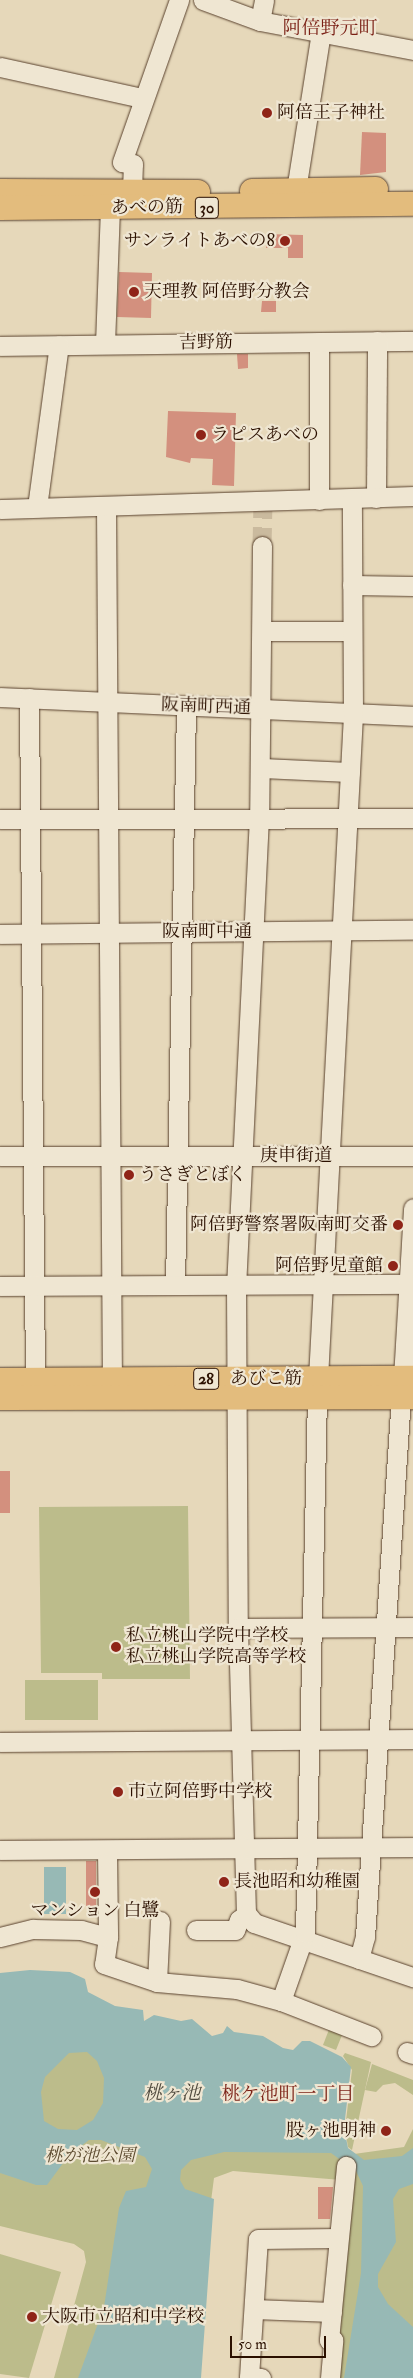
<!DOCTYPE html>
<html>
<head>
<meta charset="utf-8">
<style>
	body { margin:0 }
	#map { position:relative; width:413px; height:2378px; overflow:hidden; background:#e6d8ba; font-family:"IM FELL Double Pica","Noto Serif JP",serif }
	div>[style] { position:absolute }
	.green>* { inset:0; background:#bcbc8b }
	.water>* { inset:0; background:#97b9b5 }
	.building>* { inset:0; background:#d3907e }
	.minor-tunnel>* { height:19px; margin-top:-9.5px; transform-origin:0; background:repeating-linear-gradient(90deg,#caba9e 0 19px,transparent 0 28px) }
	.roads { filter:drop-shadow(0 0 1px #5a422e) drop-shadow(0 0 1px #5a422e) }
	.minor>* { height:19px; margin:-9.5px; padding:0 9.5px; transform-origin:9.5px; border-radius:9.5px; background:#efe6d2 }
	.major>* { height:24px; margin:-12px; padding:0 12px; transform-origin:12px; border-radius:12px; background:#e3bc7d }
	.dots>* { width:14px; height:14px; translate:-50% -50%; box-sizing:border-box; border:2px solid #efe6d2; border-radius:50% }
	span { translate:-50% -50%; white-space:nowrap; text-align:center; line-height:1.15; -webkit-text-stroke:4.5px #efe6d2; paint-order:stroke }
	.shield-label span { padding:1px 4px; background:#efe6d2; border:1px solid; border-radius:4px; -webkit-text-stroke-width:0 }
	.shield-label { font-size:16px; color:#2b1000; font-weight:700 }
	.poi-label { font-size:18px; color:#2b1000 }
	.left { translate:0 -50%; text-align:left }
	.right { translate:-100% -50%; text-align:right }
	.street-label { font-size:18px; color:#2b1000 }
	.park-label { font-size:18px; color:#5e4c31; font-style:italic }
	.neighbourhood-label { font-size:19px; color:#7a1f14 }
	.water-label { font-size:19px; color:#514b3f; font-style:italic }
	.scale { position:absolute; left:230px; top:2336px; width:96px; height:22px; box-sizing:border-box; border:2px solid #2b1000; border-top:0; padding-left:6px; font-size:15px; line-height:18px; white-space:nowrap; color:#2b1000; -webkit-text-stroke:4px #efe6d2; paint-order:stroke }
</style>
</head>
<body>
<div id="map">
	<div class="green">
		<div style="clip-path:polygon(188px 1506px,190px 1679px,102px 1679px,102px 1673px,41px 1673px,39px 1507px)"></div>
		<div style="clip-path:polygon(25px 1680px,98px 1680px,98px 1720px,25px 1720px)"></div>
		<div style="clip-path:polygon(330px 2027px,344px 2030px,336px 2050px,323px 2045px)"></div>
		<div style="clip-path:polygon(77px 2032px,354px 2154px,404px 2147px,413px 2129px,413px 2378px,336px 2378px,341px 2333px,333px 2330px,341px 2180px,233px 2171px,214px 2178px,203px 2263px,200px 2378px,54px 2378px,86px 2262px,84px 2251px,74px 2244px,0 2226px,0 2082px)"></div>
		<div style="clip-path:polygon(345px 2053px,371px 2062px,352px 2150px,348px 2147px,345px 2129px,352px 2070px,343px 2056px)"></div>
		<div style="clip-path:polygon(372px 2064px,413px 2080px,413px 2095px,395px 2083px,383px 2085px,376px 2092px,365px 2090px)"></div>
		<div style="clip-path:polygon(0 2254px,61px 2272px,29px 2378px,0 2374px)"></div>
	</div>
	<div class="water">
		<div style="clip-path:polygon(44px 1867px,66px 1867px,66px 1914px,44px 1914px)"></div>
		<div style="clip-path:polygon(evenodd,30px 1970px,70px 1972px,85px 1979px,88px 1992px,115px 2006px,143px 2010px,144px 2021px,154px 2015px,181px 2021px,192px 2019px,212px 2036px,223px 2033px,227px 2026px,234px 2032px,263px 2036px,283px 2048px,293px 2050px,302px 2041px,310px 2041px,342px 2057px,351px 2067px,344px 2128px,348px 2148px,364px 2160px,402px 2156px,413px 2148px,413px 2184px,399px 2189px,393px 2199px,396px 2242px,378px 2274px,378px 2287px,388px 2304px,413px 2327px,413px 2378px,344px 2378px,361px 2273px,363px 2186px,356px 2171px,331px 2153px,224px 2152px,191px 2160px,181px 2170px,180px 2180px,185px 2189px,214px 2199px,201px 2378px,78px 2378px,104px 2307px,119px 2208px,126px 2191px,146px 2187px,152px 2169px,145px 2157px,101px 2140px,89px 2140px,69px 2155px,47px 2185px,36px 2185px,0 2173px,0 1973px,30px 1970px,87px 2052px,97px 2061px,104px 2078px,103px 2103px,93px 2120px,77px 2130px,58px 2129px,44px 2121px,41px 2092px,45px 2077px,69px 2053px,87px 2052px)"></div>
	</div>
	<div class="building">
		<div style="clip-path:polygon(362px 132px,386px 133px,386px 172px,360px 175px)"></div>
		<div style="clip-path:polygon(266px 234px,303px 235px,303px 258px,288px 258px,288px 248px,266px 248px)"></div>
		<div style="clip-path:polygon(119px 272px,152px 273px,151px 318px,117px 317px)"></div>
		<div style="clip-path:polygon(262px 301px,276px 301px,276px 312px,261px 312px)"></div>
		<div style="clip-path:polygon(237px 354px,248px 354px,248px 368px,238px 369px)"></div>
		<div style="clip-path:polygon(168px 411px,236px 413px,234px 486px,212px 485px,213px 459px,191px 458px,190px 463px,166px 457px)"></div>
		<div style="clip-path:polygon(0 1471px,10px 1471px,10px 1513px,0 1513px)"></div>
		<div style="clip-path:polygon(86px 1861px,96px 1861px,96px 1906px,86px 1906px)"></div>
		<div style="clip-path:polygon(318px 2187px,333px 2187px,330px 2219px,318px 2219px)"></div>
	</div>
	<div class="minor-tunnel">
		<div style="left:262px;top:546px;width:45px;rotate:-88.7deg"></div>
	</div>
	<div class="roads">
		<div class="minor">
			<div style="left:203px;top:0;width:61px;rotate:20.2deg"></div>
			<div style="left:260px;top:21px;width:156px;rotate:10.7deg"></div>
			<div style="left:260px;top:21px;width:21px;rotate:-79deg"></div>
			<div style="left:0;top:67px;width:145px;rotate:12.3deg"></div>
			<div style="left:296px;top:190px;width:159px;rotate:-81deg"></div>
			<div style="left:132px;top:191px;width:27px;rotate:-88deg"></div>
			<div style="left:133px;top:164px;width:11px;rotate:-170deg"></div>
			<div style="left:122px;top:162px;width:172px;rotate:-70.6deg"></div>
			<div style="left:319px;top:342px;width:158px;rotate:90deg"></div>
			<div style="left:105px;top:344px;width:135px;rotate:-87.9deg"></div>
			<div style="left:0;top:346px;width:413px;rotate:-0.7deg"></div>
			<div style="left:376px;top:498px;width:157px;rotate:-89.6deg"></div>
			<div style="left:106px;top:506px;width:873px;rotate:89.61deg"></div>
			<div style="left:37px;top:507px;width:163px;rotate:-82.3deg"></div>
			<div style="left:0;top:509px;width:413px;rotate:-1.8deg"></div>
			<div style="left:262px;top:546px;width:271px;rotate:90.6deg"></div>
			<div style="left:259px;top:817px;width:469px;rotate:92.8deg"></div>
			<div style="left:236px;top:1285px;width:343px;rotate:89.7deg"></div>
			<div style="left:238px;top:1628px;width:285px;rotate:88.4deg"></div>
			<div style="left:246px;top:1913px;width:13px;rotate:51deg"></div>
			<div style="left:254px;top:1923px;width:168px;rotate:18.8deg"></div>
			<div style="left:352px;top:585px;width:61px;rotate:0.9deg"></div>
			<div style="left:262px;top:631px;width:89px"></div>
			<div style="left:0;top:697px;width:413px;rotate:2.6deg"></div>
			<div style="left:29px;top:698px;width:682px;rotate:89.5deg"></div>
			<div style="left:261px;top:768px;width:89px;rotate:2.6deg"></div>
			<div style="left:0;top:819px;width:413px;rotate:-0.1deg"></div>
			<div style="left:0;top:934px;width:413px;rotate:-0.6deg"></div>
			<div style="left:0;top:1156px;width:413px"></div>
			<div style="left:175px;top:1285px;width:579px;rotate:-88.91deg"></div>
			<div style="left:0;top:1286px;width:413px;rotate:-0.3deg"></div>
			<div style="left:318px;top:1378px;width:665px;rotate:-86.98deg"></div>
			<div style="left:353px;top:714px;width:215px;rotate:-90.3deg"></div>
			<div style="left:403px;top:1378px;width:170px;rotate:-86.6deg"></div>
			<div style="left:238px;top:1628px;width:175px;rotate:-0.3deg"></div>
			<div style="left:0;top:1742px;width:413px;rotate:-0.4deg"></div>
			<div style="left:0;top:1850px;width:413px;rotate:-0.4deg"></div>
			<div style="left:107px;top:1850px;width:87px;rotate:89.3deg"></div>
			<div style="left:108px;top:1937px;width:27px;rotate:98deg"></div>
			<div style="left:104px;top:1964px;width:56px;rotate:18.8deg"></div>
			<div style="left:157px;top:1982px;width:80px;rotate:5deg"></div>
			<div style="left:237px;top:1989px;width:46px;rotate:15.3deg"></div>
			<div style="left:281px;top:2001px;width:97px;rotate:21.3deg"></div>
			<div style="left:196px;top:1930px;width:39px"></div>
			<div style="left:235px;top:1930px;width:11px;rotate:-68deg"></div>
			<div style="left:239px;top:1920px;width:9px;rotate:-36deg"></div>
			<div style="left:0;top:1937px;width:34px;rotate:-14deg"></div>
			<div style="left:33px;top:1929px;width:48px;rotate:1.2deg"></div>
			<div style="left:81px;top:1930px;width:28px;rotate:15deg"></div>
			<div style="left:359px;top:1959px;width:23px;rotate:-75deg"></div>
			<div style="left:365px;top:1937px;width:541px;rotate:-86.19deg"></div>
			<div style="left:157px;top:1982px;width:61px;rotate:-87.2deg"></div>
			<div style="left:281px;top:2001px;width:72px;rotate:-70.6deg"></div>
			<div style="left:305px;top:1933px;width:537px;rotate:-88.72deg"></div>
			<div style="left:407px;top:2052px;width:6px;rotate:18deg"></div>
			<div style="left:254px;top:2309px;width:78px;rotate:2.2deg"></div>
			<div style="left:261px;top:2378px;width:12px;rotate:-175deg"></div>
			<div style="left:249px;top:2377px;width:138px;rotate:-86.3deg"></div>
			<div style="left:258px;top:2239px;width:80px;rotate:-0.7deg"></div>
			<div style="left:330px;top:2378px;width:38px;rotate:-85deg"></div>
			<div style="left:333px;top:2340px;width:4px;rotate:180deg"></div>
			<div style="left:329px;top:2340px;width:175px;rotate:-84.4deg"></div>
		</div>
		<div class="major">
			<div style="left:0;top:191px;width:198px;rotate:0.3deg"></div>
			<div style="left:252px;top:191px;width:124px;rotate:-0.9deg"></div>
			<div style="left:0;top:208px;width:413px;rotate:-0.6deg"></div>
			<div style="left:0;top:1380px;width:413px;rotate:-0.3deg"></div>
			<div style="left:0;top:1398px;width:413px;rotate:-0.1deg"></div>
		</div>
	</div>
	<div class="dots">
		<div style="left:267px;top:113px;background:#8f2418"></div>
		<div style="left:285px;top:241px;background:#8f2418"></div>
		<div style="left:134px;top:292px;background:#8f2418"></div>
		<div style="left:201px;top:435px;background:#8f2418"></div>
		<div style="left:129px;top:1175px;background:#8f2418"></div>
		<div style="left:398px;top:1225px;background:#8f2418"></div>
		<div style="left:393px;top:1266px;background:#8f2418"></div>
		<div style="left:116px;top:1647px;background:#8f2418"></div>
		<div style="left:118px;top:1792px;background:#8f2418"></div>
		<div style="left:224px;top:1882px;background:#8f2418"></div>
		<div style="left:95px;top:1892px;background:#8f2418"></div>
		<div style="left:386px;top:2131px;background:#8f2418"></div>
		<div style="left:32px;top:2317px;background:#8f2418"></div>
	</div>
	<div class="shield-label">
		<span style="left:207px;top:208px">30</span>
		<span style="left:206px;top:1379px">28</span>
	</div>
	<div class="poi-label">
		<span class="left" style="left:277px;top:113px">阿倍王子神社</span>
		<span class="right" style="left:275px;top:241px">サンライトあべの8</span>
		<span class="left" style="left:144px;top:292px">天理教 阿倍野分教会</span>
		<span class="left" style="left:211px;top:435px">ラピスあべの</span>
		<span class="left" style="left:139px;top:1175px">うさぎとぼく</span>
		<span class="right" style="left:388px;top:1225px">阿倍野警察署阪南町交番</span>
		<span class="right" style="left:383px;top:1266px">阿倍野児童館</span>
		<span class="left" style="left:126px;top:1647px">私立桃山学院中学校<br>私立桃山学院高等学校</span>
		<span class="left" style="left:128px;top:1792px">市立阿倍野中学校</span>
		<span class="left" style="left:234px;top:1882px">長池昭和幼稚園</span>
		<span style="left:95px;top:1911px">マンション 白鷺</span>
		<span class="right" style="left:376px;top:2131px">股ヶ池明神</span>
		<span class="left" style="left:42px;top:2317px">大阪市立昭和中学校</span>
	</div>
	<div class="street-label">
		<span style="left:147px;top:208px;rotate:-1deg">あべの筋</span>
		<span style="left:206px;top:343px;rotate:-1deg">吉野筋</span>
		<span style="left:206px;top:707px;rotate:2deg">阪南町西通</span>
		<span style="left:207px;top:932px">阪南町中通</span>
		<span style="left:296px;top:1156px">庚申街道</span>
		<span style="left:266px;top:1379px">あびこ筋</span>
	</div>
	<div class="park-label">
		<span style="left:90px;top:2156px">桃が池公園</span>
	</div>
	<div class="neighbourhood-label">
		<span style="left:330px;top:29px">阿倍野元町</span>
		<span style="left:288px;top:2095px">桃ケ池町一丁目</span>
	</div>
	<div class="water-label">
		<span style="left:172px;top:2094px">桃ヶ池</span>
	</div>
	<div class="scale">50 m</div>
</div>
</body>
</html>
